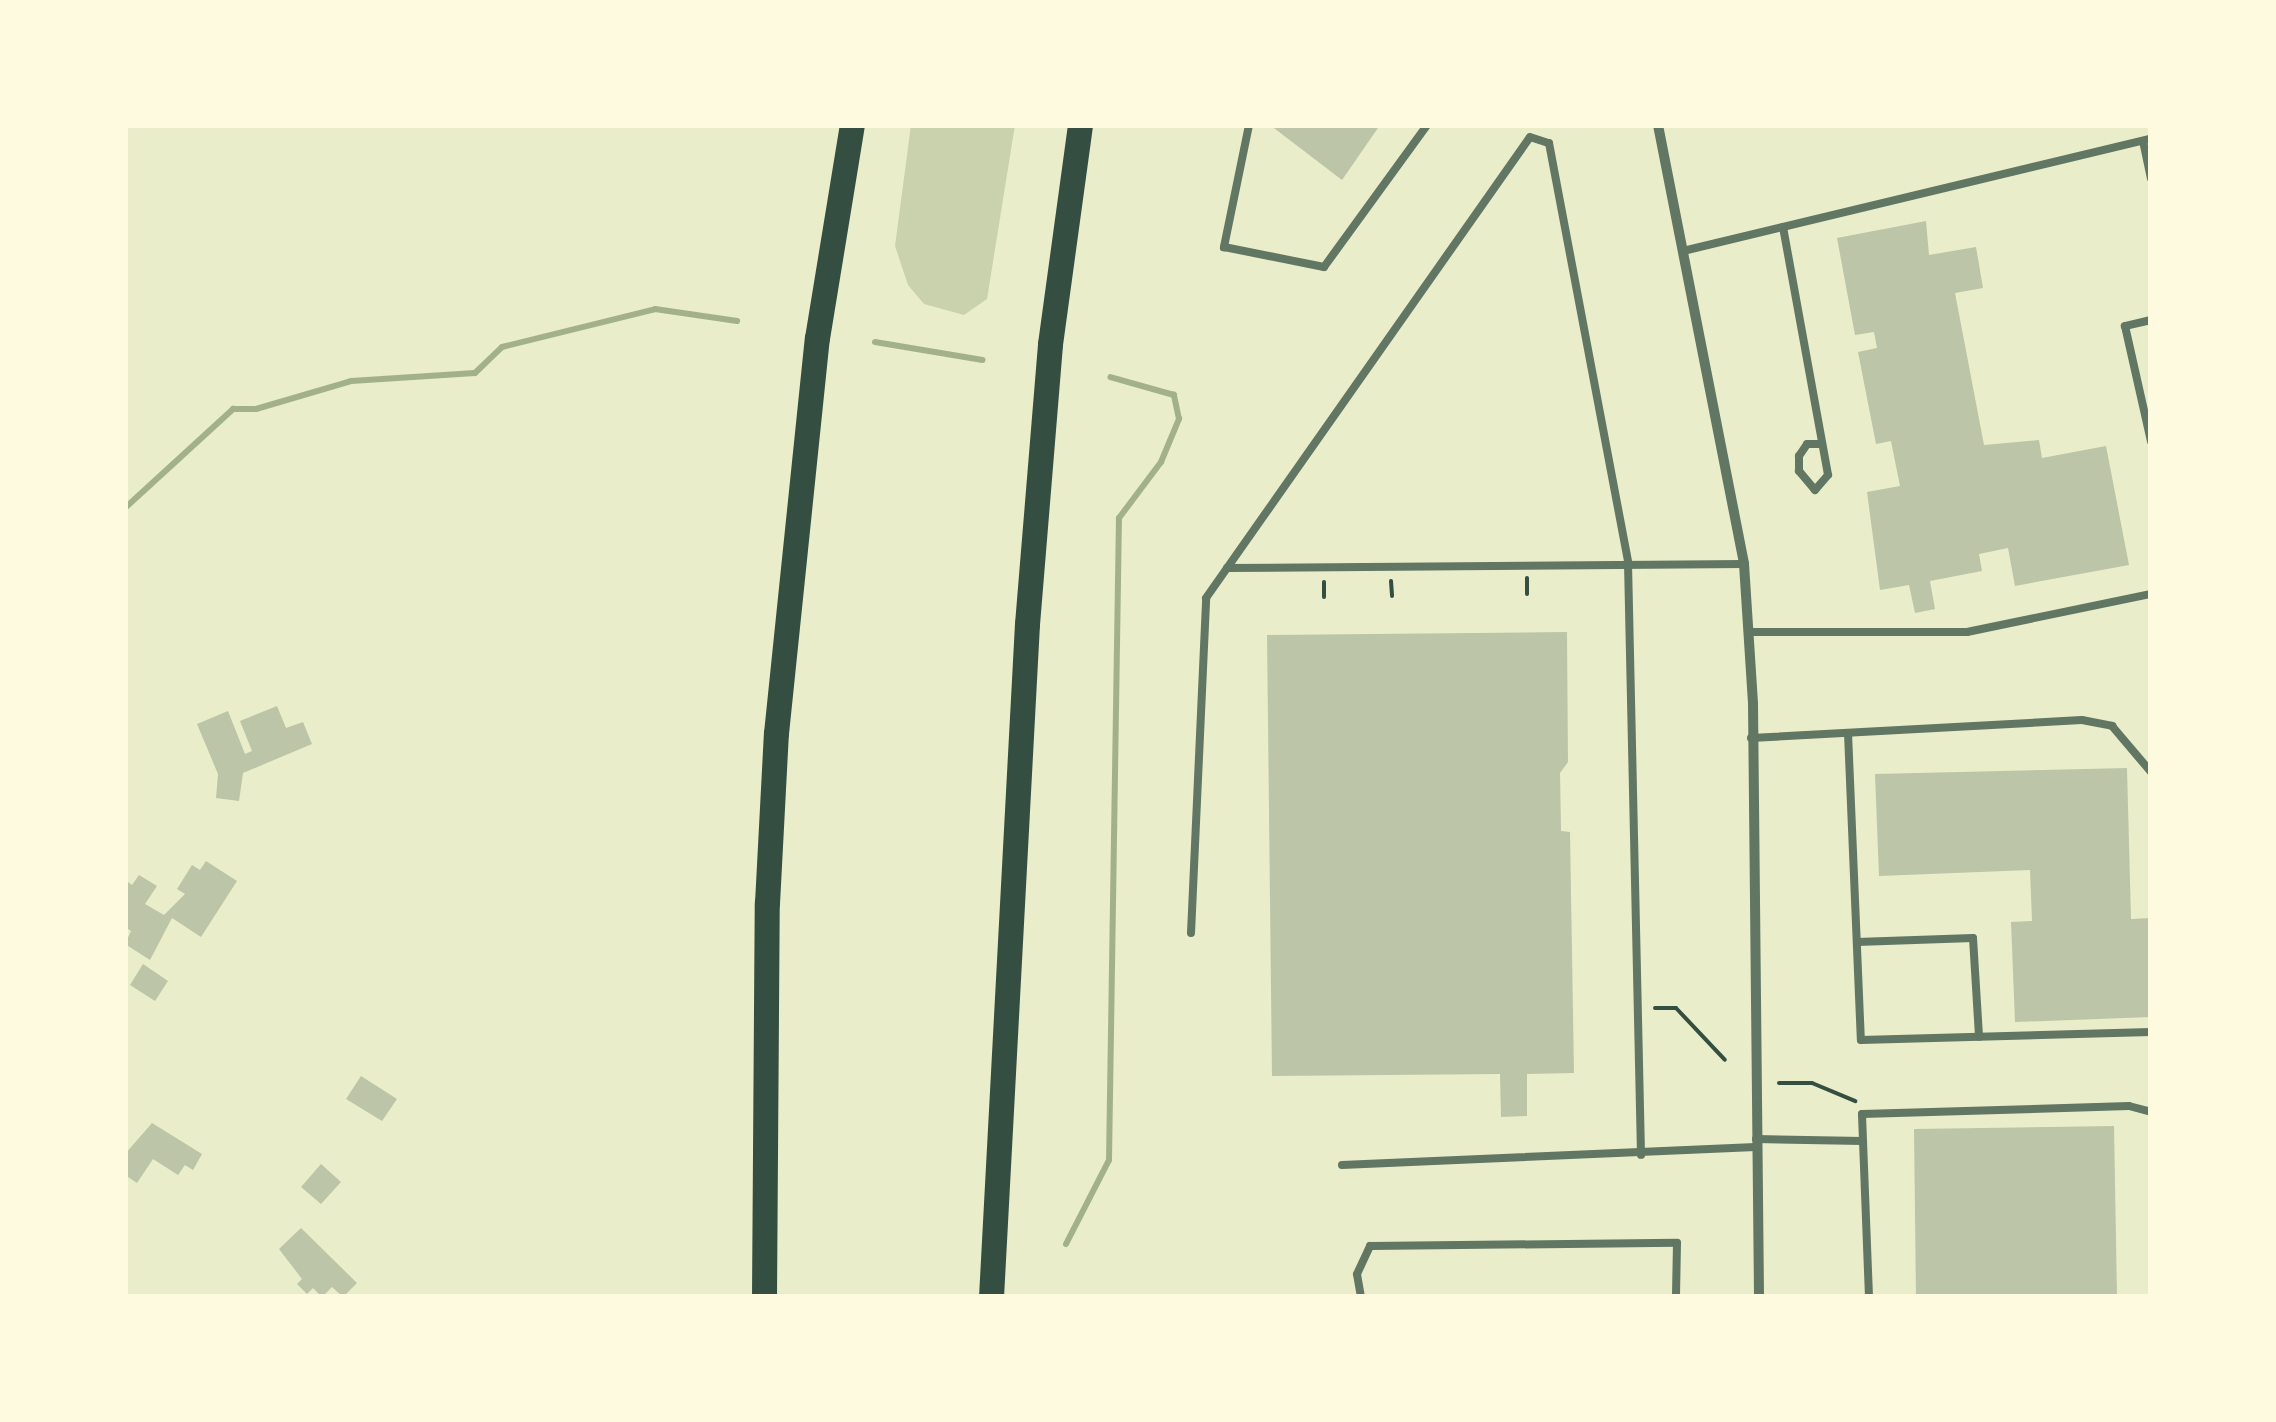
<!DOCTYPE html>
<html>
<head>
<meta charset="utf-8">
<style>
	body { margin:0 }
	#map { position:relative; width:2276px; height:1422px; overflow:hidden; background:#e9edc9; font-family:Karla,sans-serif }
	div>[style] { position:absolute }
	.green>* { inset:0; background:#cad2ad }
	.stream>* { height:6px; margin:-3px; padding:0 3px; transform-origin:3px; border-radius:3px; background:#a3b18a }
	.building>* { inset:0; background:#bcc5a7 }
	.path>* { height:4px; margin:-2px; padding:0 2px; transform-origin:2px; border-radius:2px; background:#344e41 }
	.service>* { height:8px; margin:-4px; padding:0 4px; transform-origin:4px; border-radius:4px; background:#617663 }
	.minor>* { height:10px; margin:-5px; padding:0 5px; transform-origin:5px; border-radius:5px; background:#617663 }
	.motorway>* { height:25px; margin:-12.5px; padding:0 12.5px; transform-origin:12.5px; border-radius:12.5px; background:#344e41 }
	span { translate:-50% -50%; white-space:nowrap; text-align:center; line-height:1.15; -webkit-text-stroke:8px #fefae0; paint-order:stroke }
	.frame { position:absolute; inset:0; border:128px solid #fefae0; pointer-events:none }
</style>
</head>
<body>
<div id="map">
	<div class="green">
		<div style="clip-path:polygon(911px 125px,1015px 125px,987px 299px,964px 315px,924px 304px,908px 285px,895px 246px)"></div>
	</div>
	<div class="stream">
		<div style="left:875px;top:342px;width:109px;rotate:9.5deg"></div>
		<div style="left:125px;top:508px;width:147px;rotate:-42.5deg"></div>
		<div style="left:233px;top:409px;width:23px"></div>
		<div style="left:256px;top:409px;width:99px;rotate:-16.4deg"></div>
		<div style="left:351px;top:381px;width:124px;rotate:-3.7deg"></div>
		<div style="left:475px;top:373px;width:37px;rotate:-44deg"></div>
		<div style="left:502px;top:347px;width:158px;rotate:-13.9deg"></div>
		<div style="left:655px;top:309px;width:83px;rotate:8.3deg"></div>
		<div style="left:1066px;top:1244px;width:94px;rotate:-62.9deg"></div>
		<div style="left:1109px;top:1160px;width:642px;rotate:-89.11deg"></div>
		<div style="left:1119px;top:518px;width:70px;rotate:-53.1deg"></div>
		<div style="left:1161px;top:462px;width:47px;rotate:-67.3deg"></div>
		<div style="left:1179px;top:419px;width:25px;rotate:-102deg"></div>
		<div style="left:1174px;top:395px;width:66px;rotate:-164.3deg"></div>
	</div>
	<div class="building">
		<div style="clip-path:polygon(1270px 125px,1380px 125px,1342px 180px)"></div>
		<div style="clip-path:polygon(1926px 221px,1929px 255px,1976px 247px,1983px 288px,1955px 293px,1984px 445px,2039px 440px,2042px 458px,2106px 446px,2129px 565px,2015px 586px,2008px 548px,1979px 554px,1982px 571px,1930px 581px,1935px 609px,1915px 613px,1909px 585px,1880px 590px,1867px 492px,1900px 486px,1891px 441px,1876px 444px,1858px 352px,1877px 348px,1874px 332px,1855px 335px,1837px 238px)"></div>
		<div style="clip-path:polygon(1567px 632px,1568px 762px,1560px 773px,1561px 831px,1570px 832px,1574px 1073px,1527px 1074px,1527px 1116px,1501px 1117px,1500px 1074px,1272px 1076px,1267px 635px)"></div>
		<div style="clip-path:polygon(277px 706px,286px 728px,303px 722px,312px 744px,243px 773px,239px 801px,216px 798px,218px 774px,197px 724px,228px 711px,245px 754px,252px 751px,240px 721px)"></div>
		<div style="clip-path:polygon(2127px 768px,2131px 919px,2151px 918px,2151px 1017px,2015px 1022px,2011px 922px,2032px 921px,2030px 870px,1879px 876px,1875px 774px)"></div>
		<div style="clip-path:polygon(206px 861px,237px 881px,201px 937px,172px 918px,150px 960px,125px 944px,131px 931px,125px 927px,125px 880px,132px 885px,139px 875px,157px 886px,145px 904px,164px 915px,185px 894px,177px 889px,192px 865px,200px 870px)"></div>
		<div style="clip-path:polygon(143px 964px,168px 981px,155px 1001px,130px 985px)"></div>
		<div style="clip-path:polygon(361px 1076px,397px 1099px,382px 1121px,346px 1099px)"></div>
		<div style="clip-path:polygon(152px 1123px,202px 1154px,193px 1170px,185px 1165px,178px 1175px,153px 1159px,137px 1183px,125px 1175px,125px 1154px)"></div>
		<div style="clip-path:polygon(2114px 1126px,2117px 1297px,1916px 1297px,1914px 1129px)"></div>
		<div style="clip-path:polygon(321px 1164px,341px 1182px,321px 1204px,301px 1187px)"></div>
		<div style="clip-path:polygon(301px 1228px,357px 1283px,343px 1297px,332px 1287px,322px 1297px,313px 1288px,307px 1294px,297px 1284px,302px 1279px,279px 1249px)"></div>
	</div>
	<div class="path">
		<div style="left:1527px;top:578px;width:16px;rotate:90deg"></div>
		<div style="left:1391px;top:581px;width:15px;rotate:86deg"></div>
		<div style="left:1324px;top:582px;width:15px;rotate:90deg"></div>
		<div style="left:1655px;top:1008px;width:21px"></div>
		<div style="left:1676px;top:1008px;width:71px;rotate:46.7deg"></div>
		<div style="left:1779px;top:1083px;width:33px"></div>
		<div style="left:1812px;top:1083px;width:47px;rotate:22.7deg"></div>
	</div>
	<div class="service">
		<div style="left:1249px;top:125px;width:125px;rotate:101.6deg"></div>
		<div style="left:1224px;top:247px;width:102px;rotate:11.3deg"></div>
		<div style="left:1324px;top:267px;width:175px;rotate:-54deg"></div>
		<div style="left:2143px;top:141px;width:38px;rotate:78deg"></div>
		<div style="left:1783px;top:227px;width:252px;rotate:79.7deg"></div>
		<div style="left:1828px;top:475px;width:20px;rotate:131deg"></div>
		<div style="left:1815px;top:490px;width:25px;rotate:-130deg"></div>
		<div style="left:1799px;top:471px;width:15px;rotate:-90deg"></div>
		<div style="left:1799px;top:456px;width:14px;rotate:-56deg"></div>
		<div style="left:1807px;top:444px;width:12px"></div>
		<div style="left:1683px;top:251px;width:481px;rotate:-13.5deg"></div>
		<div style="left:2151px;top:320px;width:27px;rotate:167deg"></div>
		<div style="left:2125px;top:326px;width:118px;rotate:77.3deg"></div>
		<div style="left:1227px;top:568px;width:517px;rotate:-0.44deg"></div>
		<div style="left:1749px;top:632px;width:218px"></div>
		<div style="left:1967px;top:632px;width:188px;rotate:-11.7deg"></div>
		<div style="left:1848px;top:733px;width:307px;rotate:87.6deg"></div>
		<div style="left:1861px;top:1040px;width:290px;rotate:-1.6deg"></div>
		<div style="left:1751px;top:738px;width:331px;rotate:-3.1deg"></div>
		<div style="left:2082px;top:720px;width:31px;rotate:11deg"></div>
		<div style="left:2112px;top:726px;width:60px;rotate:49.7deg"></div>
		<div style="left:1191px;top:933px;width:335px;rotate:-87.4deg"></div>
		<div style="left:1206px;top:598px;width:563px;rotate:-54.9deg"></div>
		<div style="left:1530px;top:137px;width:20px;rotate:18deg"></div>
		<div style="left:1549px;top:143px;width:427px;rotate:79.3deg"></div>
		<div style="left:1628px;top:563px;width:592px;rotate:88.74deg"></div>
		<div style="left:1857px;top:942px;width:116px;rotate:-2deg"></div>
		<div style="left:1973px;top:938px;width:99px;rotate:86.5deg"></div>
		<div style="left:1756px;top:1139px;width:107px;rotate:1.1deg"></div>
		<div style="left:1342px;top:1165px;width:414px;rotate:-2.5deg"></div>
		<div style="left:1361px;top:1297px;width:23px;rotate:-100deg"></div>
		<div style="left:1357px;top:1274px;width:31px;rotate:-65deg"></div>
		<div style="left:1370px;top:1246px;width:307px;rotate:-0.6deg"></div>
		<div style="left:1677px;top:1243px;width:54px;rotate:91.1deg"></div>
		<div style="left:1869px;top:1297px;width:183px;rotate:-92.2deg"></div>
		<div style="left:1862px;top:1114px;width:267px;rotate:-1.7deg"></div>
		<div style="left:2129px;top:1106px;width:23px;rotate:15deg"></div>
	</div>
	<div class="minor">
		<div style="left:1658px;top:125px;width:447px;rotate:78.9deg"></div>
		<div style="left:1744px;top:564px;width:139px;rotate:86.3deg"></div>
		<div style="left:1753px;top:703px;width:594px;rotate:89.42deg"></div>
	</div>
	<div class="motorway">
		<div style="left:764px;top:1297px;width:394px;rotate:-89.6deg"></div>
		<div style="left:767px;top:903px;width:170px;rotate:-87deg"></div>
		<div style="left:776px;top:733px;width:397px;rotate:-84.1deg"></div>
		<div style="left:817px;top:338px;width:216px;rotate:-80.7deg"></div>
		<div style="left:991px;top:1297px;width:674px;rotate:-86.94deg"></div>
		<div style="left:1027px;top:624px;width:281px;rotate:-85.3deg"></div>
		<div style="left:1050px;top:344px;width:221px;rotate:-82.2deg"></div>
	</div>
	<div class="frame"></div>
</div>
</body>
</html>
